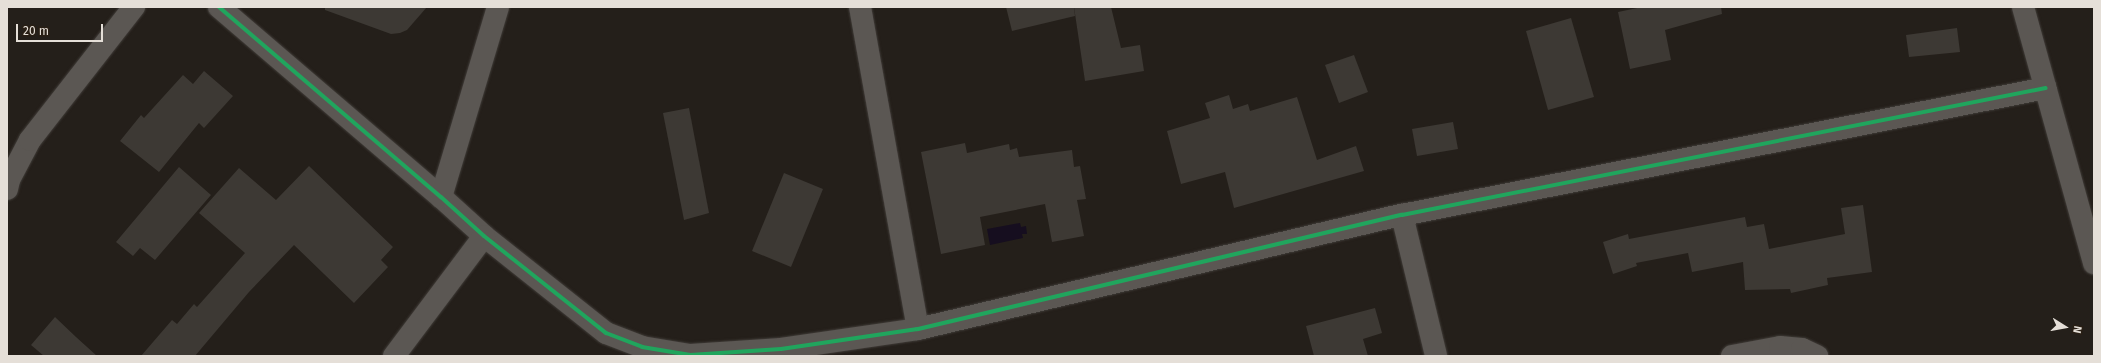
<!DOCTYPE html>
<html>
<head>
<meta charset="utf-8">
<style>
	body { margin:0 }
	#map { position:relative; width:2101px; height:363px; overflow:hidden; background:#241f1a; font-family:"Fira Sans",sans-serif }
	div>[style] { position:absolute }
	.water>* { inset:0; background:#160e1f }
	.building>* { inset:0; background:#3d3934 }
	.roads { filter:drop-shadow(0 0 1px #403c38) drop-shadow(0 0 1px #403c38) }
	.minor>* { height:22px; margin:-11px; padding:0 11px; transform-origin:11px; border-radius:11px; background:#5b5753 }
	.tertiary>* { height:22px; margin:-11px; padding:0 11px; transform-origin:11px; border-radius:11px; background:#5b5753 }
	.cycleway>* { height:4px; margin:-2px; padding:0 2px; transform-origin:2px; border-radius:2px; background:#20a55d }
	span { translate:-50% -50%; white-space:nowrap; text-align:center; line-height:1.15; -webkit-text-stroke:3px #291f15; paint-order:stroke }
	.frame { position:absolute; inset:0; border:8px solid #e5dfd8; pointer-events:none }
	.north { position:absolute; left:2045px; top:307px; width:40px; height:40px; -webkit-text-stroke:3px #291f15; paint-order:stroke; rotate:101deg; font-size:11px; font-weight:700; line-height:16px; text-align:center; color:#e5dfd8 }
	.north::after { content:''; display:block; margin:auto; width:14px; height:18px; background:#e5dfd8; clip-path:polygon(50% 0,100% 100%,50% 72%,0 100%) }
	.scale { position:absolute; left:16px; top:24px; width:87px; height:18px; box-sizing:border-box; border:2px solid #e5dfd8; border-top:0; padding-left:5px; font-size:12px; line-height:14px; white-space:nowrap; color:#e5dfd8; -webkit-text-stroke:3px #291f15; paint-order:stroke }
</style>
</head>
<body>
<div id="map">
	<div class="water">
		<div style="clip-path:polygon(1020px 223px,1021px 227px,1026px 226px,1027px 234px,1022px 234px,1023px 238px,990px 245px,987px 229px)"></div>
	</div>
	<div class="building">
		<div style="clip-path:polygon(325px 7px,427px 7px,407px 30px,400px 33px,391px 34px,325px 10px)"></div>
		<div style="clip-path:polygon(1006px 7px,1074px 7px,1075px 16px,1012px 31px)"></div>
		<div style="clip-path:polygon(1074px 7px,1111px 7px,1121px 48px,1140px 45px,1144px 71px,1085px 81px)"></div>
		<div style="clip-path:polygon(1642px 7px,1721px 7px,1722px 14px,1665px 30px,1671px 60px,1630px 69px,1618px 12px)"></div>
		<div style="clip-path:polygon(1571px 18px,1594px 97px,1548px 110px,1526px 31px)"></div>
		<div style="clip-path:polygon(1957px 28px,1960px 52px,1909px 57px,1906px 35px)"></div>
		<div style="clip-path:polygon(1354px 55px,1368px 92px,1339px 103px,1325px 65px)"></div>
		<div style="clip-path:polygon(204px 71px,233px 96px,204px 128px,199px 123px,159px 172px,120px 141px,141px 115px,144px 118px,183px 75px,193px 84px)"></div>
		<div style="clip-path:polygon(1229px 95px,1233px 109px,1248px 104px,1250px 111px,1297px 97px,1317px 160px,1356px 146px,1364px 171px,1234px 208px,1225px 172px,1181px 184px,1167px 131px,1210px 118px,1205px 103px)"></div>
		<div style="clip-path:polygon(689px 108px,709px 213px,684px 220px,663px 113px)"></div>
		<div style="clip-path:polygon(1453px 122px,1458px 149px,1417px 156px,1412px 129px)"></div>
		<div style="clip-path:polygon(965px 143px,967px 153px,1009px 144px,1010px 150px,1017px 148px,1019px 157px,1072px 150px,1074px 167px,1080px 166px,1086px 199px,1077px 200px,1084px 236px,1052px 242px,1045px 204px,980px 217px,985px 245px,941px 254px,921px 152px)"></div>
		<div style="clip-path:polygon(309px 166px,393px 247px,381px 260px,388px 267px,354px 303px,294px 245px,249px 292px,195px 356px,141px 356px,172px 320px,177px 324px,194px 304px,197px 307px,245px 253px,199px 213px,239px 168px,276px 200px)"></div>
		<div style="clip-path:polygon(179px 167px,211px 195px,155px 260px,140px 248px,133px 256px,116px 242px)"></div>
		<div style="clip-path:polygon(784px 173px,823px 189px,791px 267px,752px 251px)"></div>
		<div style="clip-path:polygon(1863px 205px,1872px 272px,1827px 278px,1828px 285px,1791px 293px,1790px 289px,1745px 290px,1743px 262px,1692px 272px,1688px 253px,1636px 263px,1637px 266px,1613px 274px,1603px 242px,1628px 234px,1629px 239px,1745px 217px,1747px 227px,1764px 224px,1769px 249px,1845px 234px,1841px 208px)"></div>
		<div style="clip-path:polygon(1375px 308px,1382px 333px,1363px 339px,1368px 356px,1314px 356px,1306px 326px)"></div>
		<div style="clip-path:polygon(55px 317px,76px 337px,97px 356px,44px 356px,31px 345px)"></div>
	</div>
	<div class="roads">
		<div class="minor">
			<div style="left:219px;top:7px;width:292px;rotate:40.6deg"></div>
			<div style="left:441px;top:197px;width:58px;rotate:42.2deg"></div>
			<div style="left:484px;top:236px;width:156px;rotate:38.5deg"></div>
			<div style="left:606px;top:333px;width:39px;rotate:21deg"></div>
			<div style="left:642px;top:347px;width:49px;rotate:9.5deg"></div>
			<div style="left:690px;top:355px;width:91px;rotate:-3.8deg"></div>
			<div style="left:781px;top:349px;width:138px;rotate:-8.3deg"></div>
			<div style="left:918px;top:329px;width:497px;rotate:-13.3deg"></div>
			<div style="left:1402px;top:215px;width:656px;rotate:-11.16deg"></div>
			<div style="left:860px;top:7px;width:327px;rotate:79.8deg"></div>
			<div style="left:7px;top:189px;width:9px;rotate:-77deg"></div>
			<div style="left:9px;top:180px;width:45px;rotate:-62.3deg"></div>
			<div style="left:30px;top:140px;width:169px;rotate:-52deg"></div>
			<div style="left:441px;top:197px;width:198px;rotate:-73.3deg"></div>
			<div style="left:1402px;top:215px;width:145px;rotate:76.4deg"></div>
			<div style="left:394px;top:356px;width:150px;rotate:-53.1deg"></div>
			<div style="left:1732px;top:356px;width:49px;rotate:-10.6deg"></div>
			<div style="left:1780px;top:347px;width:22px;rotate:5deg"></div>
			<div style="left:1802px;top:349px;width:17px;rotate:25deg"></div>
		</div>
		<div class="tertiary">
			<div style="left:2023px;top:7px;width:266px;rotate:74.5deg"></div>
		</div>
	</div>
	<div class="cycleway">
		<div style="left:219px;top:7px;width:292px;rotate:40.6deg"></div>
		<div style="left:441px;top:197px;width:58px;rotate:42.2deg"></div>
		<div style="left:484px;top:236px;width:156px;rotate:38.5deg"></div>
		<div style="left:606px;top:333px;width:39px;rotate:21deg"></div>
		<div style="left:642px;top:347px;width:49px;rotate:9.5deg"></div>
		<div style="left:690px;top:355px;width:91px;rotate:-3.8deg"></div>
		<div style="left:781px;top:349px;width:138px;rotate:-8.3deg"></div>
		<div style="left:918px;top:329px;width:497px;rotate:-13.3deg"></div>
		<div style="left:1402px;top:215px;width:656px;rotate:-11.16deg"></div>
	</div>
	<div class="frame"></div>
	<div class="north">N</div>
	<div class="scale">20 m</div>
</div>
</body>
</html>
